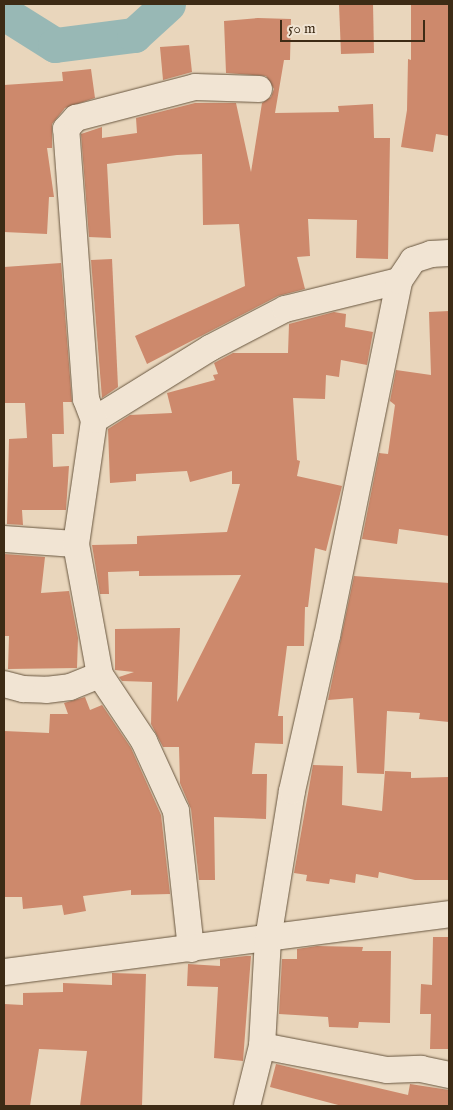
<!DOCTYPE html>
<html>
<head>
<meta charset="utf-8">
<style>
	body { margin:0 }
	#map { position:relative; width:453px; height:1110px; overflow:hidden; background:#e9d6bc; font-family:"IM FELL English",serif }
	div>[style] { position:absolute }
	.river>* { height:35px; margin:-17.5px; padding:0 17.5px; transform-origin:17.5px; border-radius:17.5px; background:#98b8b5 }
	.building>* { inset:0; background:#cd896c }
	.roads { filter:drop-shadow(0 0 1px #68563f) drop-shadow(0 0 1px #68563f) }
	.minor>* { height:26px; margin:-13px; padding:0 13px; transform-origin:13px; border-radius:13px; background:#f1e4d3 }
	span { translate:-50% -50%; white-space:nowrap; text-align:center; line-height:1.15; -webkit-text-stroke:4px #f1e4d3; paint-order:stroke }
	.frame { position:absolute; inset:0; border:5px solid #3d2b15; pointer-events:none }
	.scale { position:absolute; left:280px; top:20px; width:145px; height:22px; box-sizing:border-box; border:2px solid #3d2b15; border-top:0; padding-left:6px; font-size:15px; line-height:18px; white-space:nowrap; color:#3d2b15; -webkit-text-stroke:4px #f1e4d3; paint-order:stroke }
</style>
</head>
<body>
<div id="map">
	<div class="river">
		<div style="left:4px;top:13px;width:60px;rotate:32.1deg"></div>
		<div style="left:55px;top:45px;width:80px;rotate:-7.2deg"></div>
		<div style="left:134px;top:35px;width:46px;rotate:-42.4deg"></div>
	</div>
	<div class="building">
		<div style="clip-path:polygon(339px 4px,373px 4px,374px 53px,341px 54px)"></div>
		<div style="clip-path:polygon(411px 4px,449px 4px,449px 136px,436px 134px,433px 152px,401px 147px,407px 110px,408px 59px,411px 60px)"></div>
		<div style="clip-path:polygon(258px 18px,291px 19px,290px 60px,284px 60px,275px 113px,339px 112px,338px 106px,373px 104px,374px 138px,390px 138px,388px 259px,356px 258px,357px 220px,308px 219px,310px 256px,297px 257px,305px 289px,278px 296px,147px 364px,135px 336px,245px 286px,239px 224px,203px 225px,202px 154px,177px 155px,107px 164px,111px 238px,89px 237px,81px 134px,102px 127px,102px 138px,137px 133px,136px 118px,195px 103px,236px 103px,251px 172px,262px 103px,271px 97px,274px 89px,266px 76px,226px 73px,224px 21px)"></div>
		<div style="clip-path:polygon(189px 45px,192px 72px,163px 80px,160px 47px)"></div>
		<div style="clip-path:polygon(91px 69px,95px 98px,65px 108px,52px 124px,52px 148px,47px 148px,54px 197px,49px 197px,47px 234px,4px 232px,4px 85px,63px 81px,62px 72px)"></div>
		<div style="clip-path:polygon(112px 259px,118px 387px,102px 398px,91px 260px)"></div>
		<div style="clip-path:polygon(61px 263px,72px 402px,63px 402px,64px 434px,52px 434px,53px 467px,69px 466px,66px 510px,22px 510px,23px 525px,7px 524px,9px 439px,27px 438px,25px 403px,4px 403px,4px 267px)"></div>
		<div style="clip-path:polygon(449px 311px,449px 536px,399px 529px,397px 544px,362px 539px,379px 453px,388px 454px,395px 405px,390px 401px,396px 370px,431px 375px,429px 312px)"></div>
		<div style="clip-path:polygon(334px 312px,346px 314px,345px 327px,373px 332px,367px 365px,341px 360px,339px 377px,326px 375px,325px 399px,293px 398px,297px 460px,300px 461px,297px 476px,342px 486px,326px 551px,315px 548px,308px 607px,305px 607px,304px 646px,287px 646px,278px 716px,283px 716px,283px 744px,255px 743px,252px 774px,267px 774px,266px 819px,214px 817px,215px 880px,199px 880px,191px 809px,180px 783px,179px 747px,163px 747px,151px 724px,152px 682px,122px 681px,119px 677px,134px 672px,115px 670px,115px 629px,180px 628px,177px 702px,241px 575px,139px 576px,139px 571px,108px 572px,109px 594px,100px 594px,92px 545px,137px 544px,137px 536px,227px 532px,240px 484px,232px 484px,232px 471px,190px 482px,187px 471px,136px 474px,136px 481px,110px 483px,108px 429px,130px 415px,172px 413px,167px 393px,215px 380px,213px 375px,218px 374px,214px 363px,233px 353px,288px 353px,289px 324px)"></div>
		<div style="clip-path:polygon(4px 554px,45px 557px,41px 593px,69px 591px,78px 638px,77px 668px,8px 669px,9px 636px,4px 636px)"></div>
		<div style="clip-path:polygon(354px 576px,449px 583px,449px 722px,419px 719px,420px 713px,387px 711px,384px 774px,357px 773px,353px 698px,328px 700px)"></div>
		<div style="clip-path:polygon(85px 697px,90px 710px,102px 705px,131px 748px,161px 815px,170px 894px,131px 895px,131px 890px,83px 896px,86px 911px,64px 915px,62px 905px,23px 909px,22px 897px,4px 897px,4px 731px,49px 733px,50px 714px,68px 714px,64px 703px)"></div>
		<div style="clip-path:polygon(313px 765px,343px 766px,342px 805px,382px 811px,385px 771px,411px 772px,411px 778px,449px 777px,449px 880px,415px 880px,379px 872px,378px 878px,356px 874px,355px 883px,330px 879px,329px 884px,306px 881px,307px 875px,294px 873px)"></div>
		<div style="clip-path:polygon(433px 937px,449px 937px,449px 1049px,430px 1049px,431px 1014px,420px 1014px,421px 984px,432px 985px)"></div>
		<div style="clip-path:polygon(317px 946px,363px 947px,362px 951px,391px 951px,390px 1023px,359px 1022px,358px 1028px,329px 1027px,328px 1017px,279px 1014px,282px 959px,297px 959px,297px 949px)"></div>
		<div style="clip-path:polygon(246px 956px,251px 956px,243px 1061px,214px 1058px,218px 987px,187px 986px,188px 964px,220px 966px,220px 959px)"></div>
		<div style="clip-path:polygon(112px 973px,146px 974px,142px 1106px,80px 1106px,87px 1051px,39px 1049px,30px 1106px,4px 1106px,4px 1004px,23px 1005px,23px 993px,63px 992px,63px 983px,112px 985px)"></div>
		<div style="clip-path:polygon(276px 1064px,408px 1095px,410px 1084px,449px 1090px,449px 1106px,342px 1106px,270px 1087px)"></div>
	</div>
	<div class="roads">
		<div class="minor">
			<div style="left:94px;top:420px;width:137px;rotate:-31.8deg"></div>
			<div style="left:210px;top:348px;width:85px;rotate:-27.5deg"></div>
			<div style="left:285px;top:309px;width:117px;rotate:-13.8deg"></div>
			<div style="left:4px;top:539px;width:72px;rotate:4deg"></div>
			<div style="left:4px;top:684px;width:20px;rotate:15deg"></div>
			<div style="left:23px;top:689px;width:23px;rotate:2deg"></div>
			<div style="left:46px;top:690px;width:24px;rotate:-7deg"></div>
			<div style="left:70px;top:687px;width:32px;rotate:-22deg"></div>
			<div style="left:191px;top:949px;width:139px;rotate:-96.2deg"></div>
			<div style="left:176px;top:811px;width:77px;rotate:-114.6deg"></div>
			<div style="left:144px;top:741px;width:79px;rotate:-123.7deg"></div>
			<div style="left:100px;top:675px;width:133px;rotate:-100.4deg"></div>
			<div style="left:76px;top:544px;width:125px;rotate:-81.7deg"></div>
			<div style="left:94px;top:420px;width:22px;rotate:-111deg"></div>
			<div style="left:86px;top:399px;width:271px;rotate:-94.2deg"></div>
			<div style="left:66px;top:129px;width:15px;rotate:-48deg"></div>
			<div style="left:76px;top:118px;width:123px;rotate:-14.6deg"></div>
			<div style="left:195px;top:87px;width:64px;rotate:1.8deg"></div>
			<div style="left:4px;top:972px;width:449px;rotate:-7.4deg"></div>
			<div style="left:262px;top:1046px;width:127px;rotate:10.9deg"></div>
			<div style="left:387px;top:1070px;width:34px;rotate:-2deg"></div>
			<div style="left:421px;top:1069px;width:29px;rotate:12deg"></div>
			<div style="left:247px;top:1106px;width:62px;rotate:-76deg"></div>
			<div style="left:262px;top:1046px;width:107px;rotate:-86.8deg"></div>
			<div style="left:268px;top:939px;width:150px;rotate:-80.8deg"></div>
			<div style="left:292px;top:791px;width:159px;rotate:-77.3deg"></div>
			<div style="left:327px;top:636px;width:362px;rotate:-78.5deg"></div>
			<div style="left:399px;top:281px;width:25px;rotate:-56deg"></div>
			<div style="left:413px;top:260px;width:19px;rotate:-18deg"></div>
			<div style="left:431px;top:254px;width:18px;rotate:-3deg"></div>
		</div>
	</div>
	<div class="frame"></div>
	<div class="scale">50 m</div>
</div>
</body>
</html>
